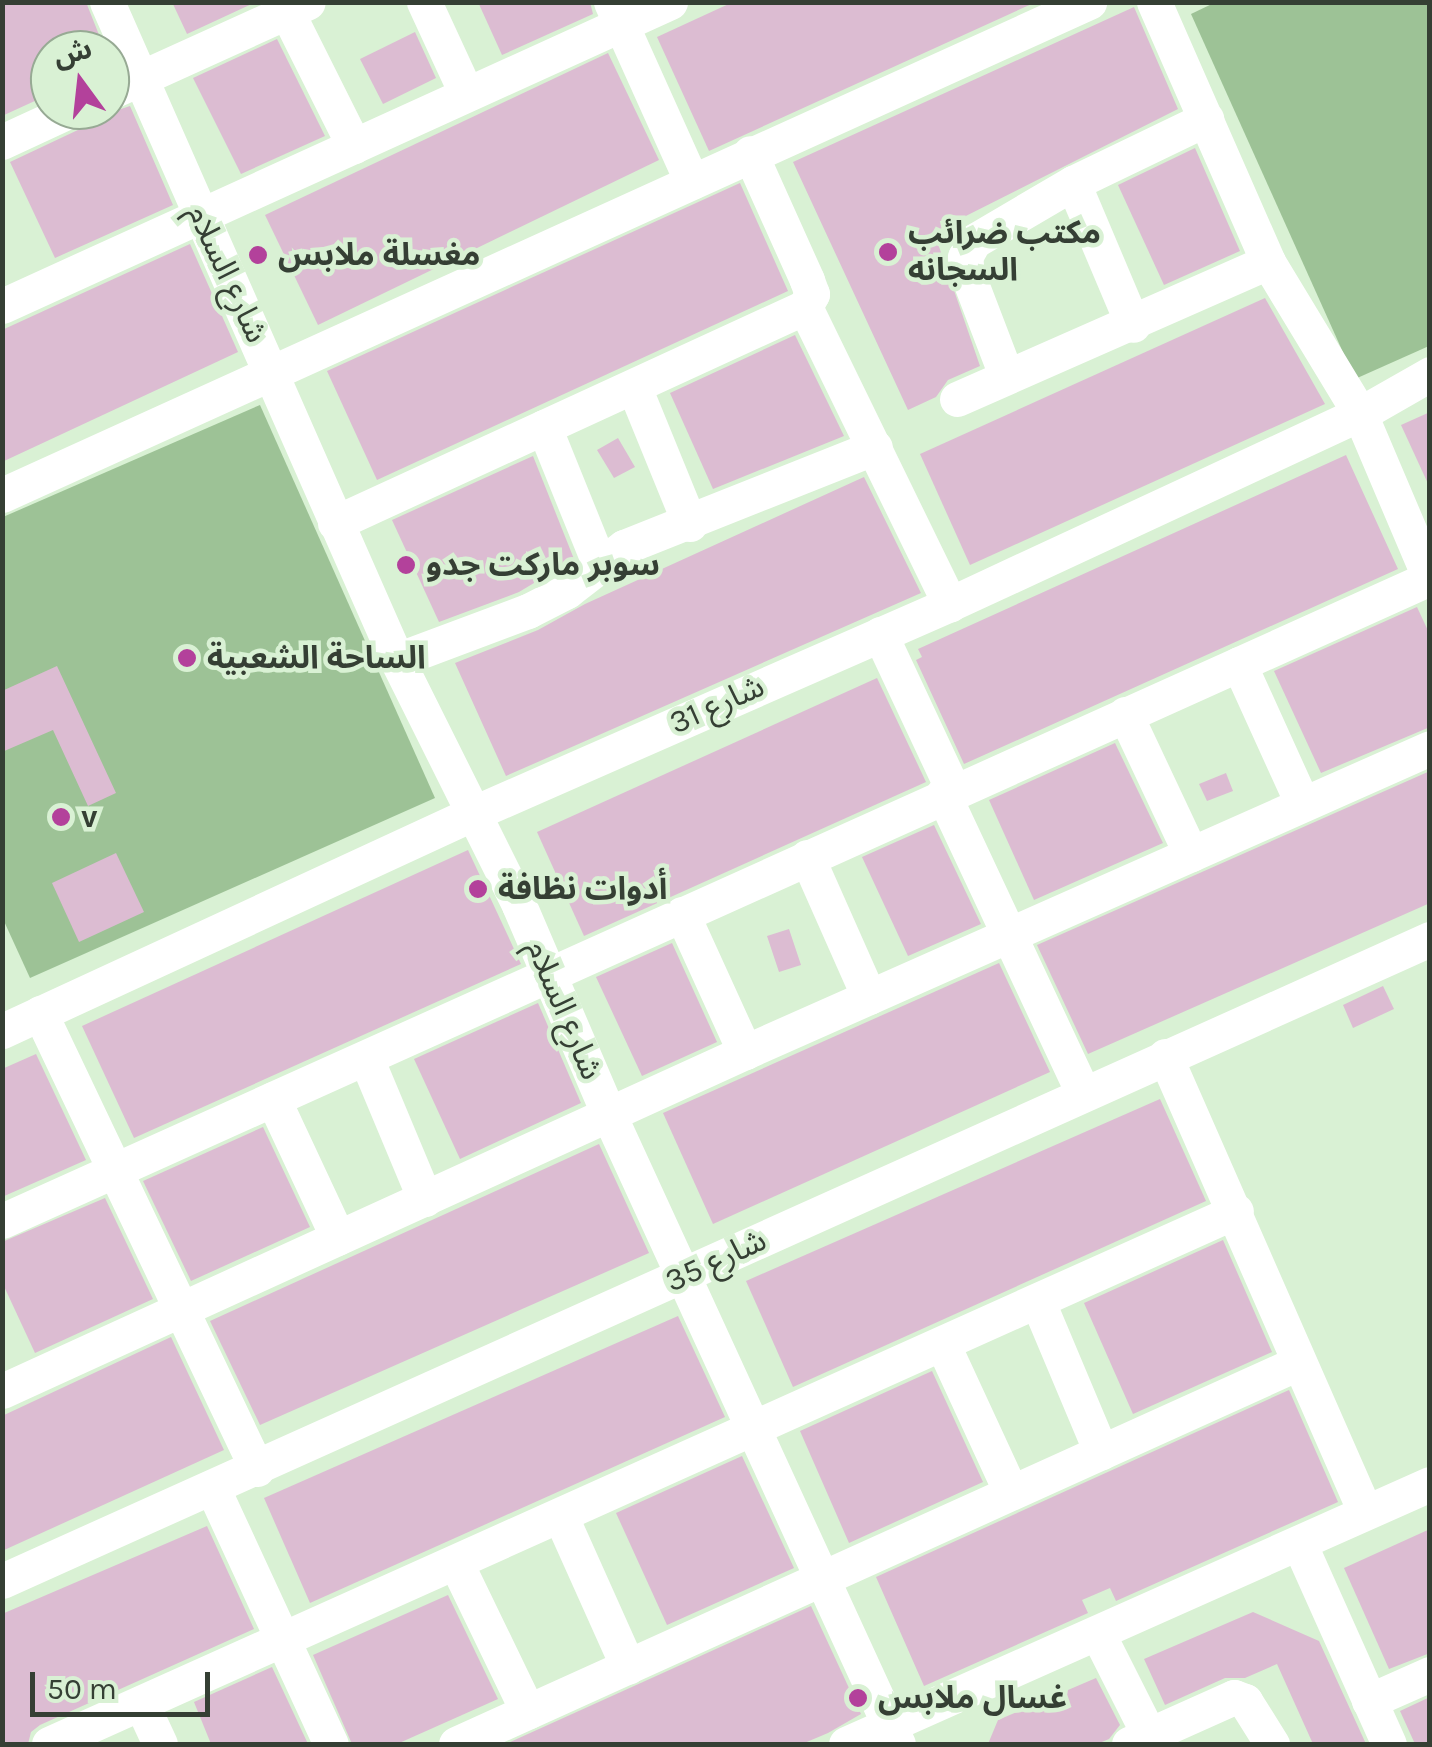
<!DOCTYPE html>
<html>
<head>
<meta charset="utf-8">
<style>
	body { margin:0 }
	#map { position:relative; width:1432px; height:1747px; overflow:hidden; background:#d9f1d4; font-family:Karla,"Noto Sans Arabic",sans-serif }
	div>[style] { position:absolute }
	.green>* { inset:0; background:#9dc296 }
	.building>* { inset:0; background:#dcbcd2 }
	.minor>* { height:35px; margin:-17.5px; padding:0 17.5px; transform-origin:17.5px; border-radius:17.5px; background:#fff }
	.dots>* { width:28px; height:28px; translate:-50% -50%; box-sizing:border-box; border:5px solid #d9f1d4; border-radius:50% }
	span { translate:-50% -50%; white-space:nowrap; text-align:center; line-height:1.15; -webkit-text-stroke:9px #d9f1d4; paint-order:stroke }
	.poi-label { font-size:32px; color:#353f34; font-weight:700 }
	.left { translate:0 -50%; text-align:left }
	.street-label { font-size:32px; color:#353f34 }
	.frame { position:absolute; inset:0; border:5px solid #353f34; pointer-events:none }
	.north { position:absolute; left:30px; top:30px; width:100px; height:100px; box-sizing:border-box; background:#d9f1d4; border:2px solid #97aa94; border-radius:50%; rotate:345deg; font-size:28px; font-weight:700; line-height:40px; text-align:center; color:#353f34 }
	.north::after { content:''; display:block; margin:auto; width:35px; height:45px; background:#b3419b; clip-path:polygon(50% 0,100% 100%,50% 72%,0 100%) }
	.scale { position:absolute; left:30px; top:1672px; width:180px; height:45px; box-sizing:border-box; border:5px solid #353f34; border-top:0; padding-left:12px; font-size:30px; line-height:35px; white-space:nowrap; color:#353f34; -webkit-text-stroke:8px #d9f1d4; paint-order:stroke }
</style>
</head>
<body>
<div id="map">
	<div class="green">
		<div style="clip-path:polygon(1216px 2px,1429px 3px,1429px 346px,1355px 379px,1191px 14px)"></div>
		<div style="clip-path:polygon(260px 405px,435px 798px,30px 978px,3px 919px,3px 517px)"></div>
	</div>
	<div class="building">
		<div style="clip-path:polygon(2px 2px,86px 2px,105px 50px,50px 50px,50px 94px,2px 116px)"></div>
		<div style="clip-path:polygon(172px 2px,256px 2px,187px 34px)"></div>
		<div style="clip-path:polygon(478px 2px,590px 2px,593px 14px,502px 55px)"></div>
		<div style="clip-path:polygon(733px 2px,1036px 2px,709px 151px,657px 37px)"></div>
		<div style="clip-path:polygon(1134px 7px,1178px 109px,934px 232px,980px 366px,948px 380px,936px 397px,908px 410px,793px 162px)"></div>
		<div style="clip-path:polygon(415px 32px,436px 78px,383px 104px,360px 59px)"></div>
		<div style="clip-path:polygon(277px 39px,325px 136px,241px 174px,193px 78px)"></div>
		<div style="clip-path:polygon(608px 53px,659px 160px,318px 325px,265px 215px)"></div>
		<div style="clip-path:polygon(130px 106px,173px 205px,55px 258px,10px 162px,80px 129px,100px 110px,109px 113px)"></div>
		<div style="clip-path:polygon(1195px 148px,1240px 251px,1164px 285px,1118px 185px)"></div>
		<div style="clip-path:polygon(740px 183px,788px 291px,377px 480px,327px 371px)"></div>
		<div style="clip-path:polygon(190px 244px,238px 352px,2px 462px,2px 330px)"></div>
		<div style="clip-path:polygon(1265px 298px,1325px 404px,970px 565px,920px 454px)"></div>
		<div style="clip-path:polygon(795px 335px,844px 436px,713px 489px,670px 393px)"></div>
		<div style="clip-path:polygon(1430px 412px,1430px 488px,1401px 425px)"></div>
		<div style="clip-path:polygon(618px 438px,635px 467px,614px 478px,597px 450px)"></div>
		<div style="clip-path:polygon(1346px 455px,1398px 569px,964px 764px,916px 660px,922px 657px,918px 649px)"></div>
		<div style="clip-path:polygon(533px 456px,574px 559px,519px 592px,439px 622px,392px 520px)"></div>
		<div style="clip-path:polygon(864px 477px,921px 593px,506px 776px,455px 663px,538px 630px,585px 604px)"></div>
		<div style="clip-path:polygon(1417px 607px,1430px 635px,1430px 727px,1321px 773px,1274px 671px)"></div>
		<div style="clip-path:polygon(57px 666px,116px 793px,88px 806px,53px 730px,2px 752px,2px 691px)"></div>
		<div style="clip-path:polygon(877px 678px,926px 782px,584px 936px,537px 832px)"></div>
		<div style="clip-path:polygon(1115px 743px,1163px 843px,1034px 900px,989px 800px)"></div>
		<div style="clip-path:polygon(1430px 771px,1430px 903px,1088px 1054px,1037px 945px)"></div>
		<div style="clip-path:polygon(1226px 773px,1233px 791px,1207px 801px,1199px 784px)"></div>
		<div style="clip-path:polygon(934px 825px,981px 924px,908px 956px,862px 857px)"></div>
		<div style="clip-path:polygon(468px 850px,521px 964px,134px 1138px,82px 1026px)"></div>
		<div style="clip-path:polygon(116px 853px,144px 912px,79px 942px,52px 883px)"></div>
		<div style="clip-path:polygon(789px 929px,801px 965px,779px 972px,767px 936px)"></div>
		<div style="clip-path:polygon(672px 943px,717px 1042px,642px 1076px,596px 977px)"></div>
		<div style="clip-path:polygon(999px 963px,1050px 1072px,713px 1224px,663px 1113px)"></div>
		<div style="clip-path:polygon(1383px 986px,1394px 1009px,1353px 1028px,1343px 1005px)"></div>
		<div style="clip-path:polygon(538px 1003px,581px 1103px,460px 1159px,414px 1059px)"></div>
		<div style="clip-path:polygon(36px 1054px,86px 1160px,2px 1197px,2px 1069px)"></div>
		<div style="clip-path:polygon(1160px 1099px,1206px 1201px,793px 1387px,746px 1281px)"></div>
		<div style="clip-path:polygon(263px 1127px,310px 1227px,191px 1281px,143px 1181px)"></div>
		<div style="clip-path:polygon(599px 1144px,649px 1253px,260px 1425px,210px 1321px)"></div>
		<div style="clip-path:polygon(105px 1198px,153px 1299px,35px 1353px,2px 1282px,2px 1242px)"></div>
		<div style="clip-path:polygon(1223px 1240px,1272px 1352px,1133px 1414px,1084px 1303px)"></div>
		<div style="clip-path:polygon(678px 1316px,725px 1417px,310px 1603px,264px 1498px)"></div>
		<div style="clip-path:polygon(171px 1337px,224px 1450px,2px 1551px,2px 1416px)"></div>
		<div style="clip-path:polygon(932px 1371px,983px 1482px,849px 1543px,800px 1431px)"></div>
		<div style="clip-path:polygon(1289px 1390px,1338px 1502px,1116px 1601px,1110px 1588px,1082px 1600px,1088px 1613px,924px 1686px,876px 1577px)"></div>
		<div style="clip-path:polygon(742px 1456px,794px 1568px,667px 1625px,616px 1513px)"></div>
		<div style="clip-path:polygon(207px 1526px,254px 1629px,40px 1725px,31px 1732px,28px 1744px,2px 1744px,2px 1614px)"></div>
		<div style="clip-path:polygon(1430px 1529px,1430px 1653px,1389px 1669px,1344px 1568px)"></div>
		<div style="clip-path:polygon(448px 1595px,498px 1699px,397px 1744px,352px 1744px,313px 1655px)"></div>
		<div style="clip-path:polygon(811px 1606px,861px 1714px,828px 1733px,802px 1744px,506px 1744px)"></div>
		<div style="clip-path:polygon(1253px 1612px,1319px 1641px,1366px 1744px,1313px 1744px,1277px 1664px,1245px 1678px,1225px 1678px,1165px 1705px,1144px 1659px)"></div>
		<div style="clip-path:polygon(272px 1667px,308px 1744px,211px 1744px,194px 1702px)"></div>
		<div style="clip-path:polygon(1096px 1678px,1120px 1725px,1109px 1739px,1097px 1744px,988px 1744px,998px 1720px)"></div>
		<div style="clip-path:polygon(1430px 1697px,1430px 1744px,1415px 1744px,1400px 1711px)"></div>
	</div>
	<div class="minor">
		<div style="left:107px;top:2px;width:719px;rotate:66.22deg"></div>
		<div style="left:397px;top:660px;width:274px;rotate:63.5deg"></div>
		<div style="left:519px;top:905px;width:231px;rotate:66.8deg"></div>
		<div style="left:610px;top:1117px;width:690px;rotate:65.33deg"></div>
		<div style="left:424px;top:2px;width:100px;rotate:65.2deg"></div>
		<div style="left:611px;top:2px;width:197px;rotate:65.8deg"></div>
		<div style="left:1154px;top:2px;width:284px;rotate:66.3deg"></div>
		<div style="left:1268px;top:262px;width:178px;rotate:58.8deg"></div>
		<div style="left:1360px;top:414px;width:179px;rotate:67deg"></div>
		<div style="left:287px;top:12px;width:150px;rotate:63.4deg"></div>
		<div style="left:110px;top:92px;width:217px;rotate:-24.4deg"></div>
		<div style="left:2px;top:142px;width:76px;rotate:-24.9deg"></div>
		<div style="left:1073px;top:183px;width:154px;rotate:67.1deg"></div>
		<div style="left:2px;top:306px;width:734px;rotate:-24.47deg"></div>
		<div style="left:805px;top:307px;width:331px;rotate:64deg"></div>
		<div style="left:1006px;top:375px;width:109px;rotate:-110.9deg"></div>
		<div style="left:967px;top:273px;width:16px;rotate:-97deg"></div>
		<div style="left:965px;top:257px;width:18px;rotate:-61deg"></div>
		<div style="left:974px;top:241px;width:115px;rotate:-30.4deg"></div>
		<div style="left:1073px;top:183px;width:148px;rotate:-25.7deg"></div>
		<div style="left:634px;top:387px;width:148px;rotate:67.8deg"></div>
		<div style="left:957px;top:399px;width:340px;rotate:-23.8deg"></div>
		<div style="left:544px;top:427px;width:147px;rotate:68deg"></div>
		<div style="left:2px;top:495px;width:1194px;rotate:-24.4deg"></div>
		<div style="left:335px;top:523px;width:517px;rotate:-24.68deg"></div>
		<div style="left:805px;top:307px;width:15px;rotate:-62deg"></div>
		<div style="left:812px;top:294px;width:15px;rotate:-110deg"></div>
		<div style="left:807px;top:280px;width:139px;rotate:-114.2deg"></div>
		<div style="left:880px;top:634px;width:172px;rotate:64.9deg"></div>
		<div style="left:397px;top:660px;width:140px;rotate:-20.5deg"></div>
		<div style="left:528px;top:611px;width:44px;rotate:-27.1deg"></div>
		<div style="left:567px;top:591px;width:72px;rotate:-37.7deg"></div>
		<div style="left:624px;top:547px;width:270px;rotate:-21.7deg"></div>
		<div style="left:1239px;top:664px;width:153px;rotate:65.6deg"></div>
		<div style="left:1125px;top:714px;width:155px;rotate:64.8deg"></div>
		<div style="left:943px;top:794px;width:330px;rotate:64.9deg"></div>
		<div style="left:807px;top:857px;width:153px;rotate:66.1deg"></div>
		<div style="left:682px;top:914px;width:152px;rotate:65.5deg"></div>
		<div style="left:40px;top:1013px;width:505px;rotate:64.55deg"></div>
		<div style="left:2px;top:1031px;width:520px;rotate:-24.79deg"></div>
		<div style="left:474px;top:813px;width:520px;rotate:-23.71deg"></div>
		<div style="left:950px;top:604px;width:452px;rotate:-24.9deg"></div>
		<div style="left:1360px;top:414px;width:81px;rotate:-29.7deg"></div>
		<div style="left:1165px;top:1056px;width:497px;rotate:66.3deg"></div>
		<div style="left:366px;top:1058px;width:153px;rotate:67.3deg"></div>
		<div style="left:273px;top:1099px;width:153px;rotate:64.9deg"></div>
		<div style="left:2px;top:1221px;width:1566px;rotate:-24.24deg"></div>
		<div style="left:1038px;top:1302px;width:163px;rotate:67.2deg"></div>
		<div style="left:943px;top:1345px;width:162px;rotate:65.2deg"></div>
		<div style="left:2px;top:1391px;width:817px;rotate:-24.53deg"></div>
		<div style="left:745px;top:1052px;width:749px;rotate:-23.93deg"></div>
		<div style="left:213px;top:1489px;width:281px;rotate:65.2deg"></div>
		<div style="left:561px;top:1517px;width:164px;rotate:65.9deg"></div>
		<div style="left:1299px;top:1543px;width:220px;rotate:65.9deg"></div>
		<div style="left:456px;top:1563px;width:165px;rotate:64.2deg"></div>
		<div style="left:2px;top:1581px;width:1566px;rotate:-24.21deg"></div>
		<div style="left:1098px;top:1634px;width:113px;rotate:63.2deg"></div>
		<div style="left:1369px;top:1701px;width:67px;rotate:-23.9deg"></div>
		<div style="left:141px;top:1703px;width:45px;rotate:65.1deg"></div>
		<div style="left:49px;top:1744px;width:1301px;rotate:-24.18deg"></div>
		<div style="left:456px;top:1744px;width:924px;rotate:-24.35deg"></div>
		<div style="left:846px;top:1744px;width:639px;rotate:-24deg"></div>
		<div style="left:1129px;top:1744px;width:115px;rotate:-24.1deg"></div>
		<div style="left:1234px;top:1697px;width:12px;rotate:20deg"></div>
		<div style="left:1245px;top:1701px;width:51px;rotate:57.9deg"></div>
	</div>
	<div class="dots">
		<div style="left:888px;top:252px;background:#b3419b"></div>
		<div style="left:258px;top:255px;background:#b3419b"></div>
		<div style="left:406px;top:565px;background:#b3419b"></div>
		<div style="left:187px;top:658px;background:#b3419b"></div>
		<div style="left:61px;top:817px;background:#b3419b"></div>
		<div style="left:478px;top:889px;background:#b3419b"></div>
		<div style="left:858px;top:1698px;background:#b3419b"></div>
	</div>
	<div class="poi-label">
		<span class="left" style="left:908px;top:252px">مكتب ضرائب<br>السجانه</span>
		<span class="left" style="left:278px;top:255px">مغسلة ملابس</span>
		<span class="left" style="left:426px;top:565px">سوبر ماركت جدو</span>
		<span class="left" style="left:207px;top:658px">الساحة الشعبية</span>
		<span class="left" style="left:81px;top:817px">v</span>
		<span class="left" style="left:498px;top:889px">أدوات نظافة</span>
		<span class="left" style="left:878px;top:1698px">غسال ملابس</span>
	</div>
	<div class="street-label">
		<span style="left:227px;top:274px;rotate:65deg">شارع السلام</span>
		<span style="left:717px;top:705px;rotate:-24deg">شارع 31</span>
		<span style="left:564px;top:1010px;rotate:67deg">شارع السلام</span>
		<span style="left:716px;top:1261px;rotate:-25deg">شارع 35</span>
	</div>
	<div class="frame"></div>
	<div class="north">ش</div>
	<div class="scale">50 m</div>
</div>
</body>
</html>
